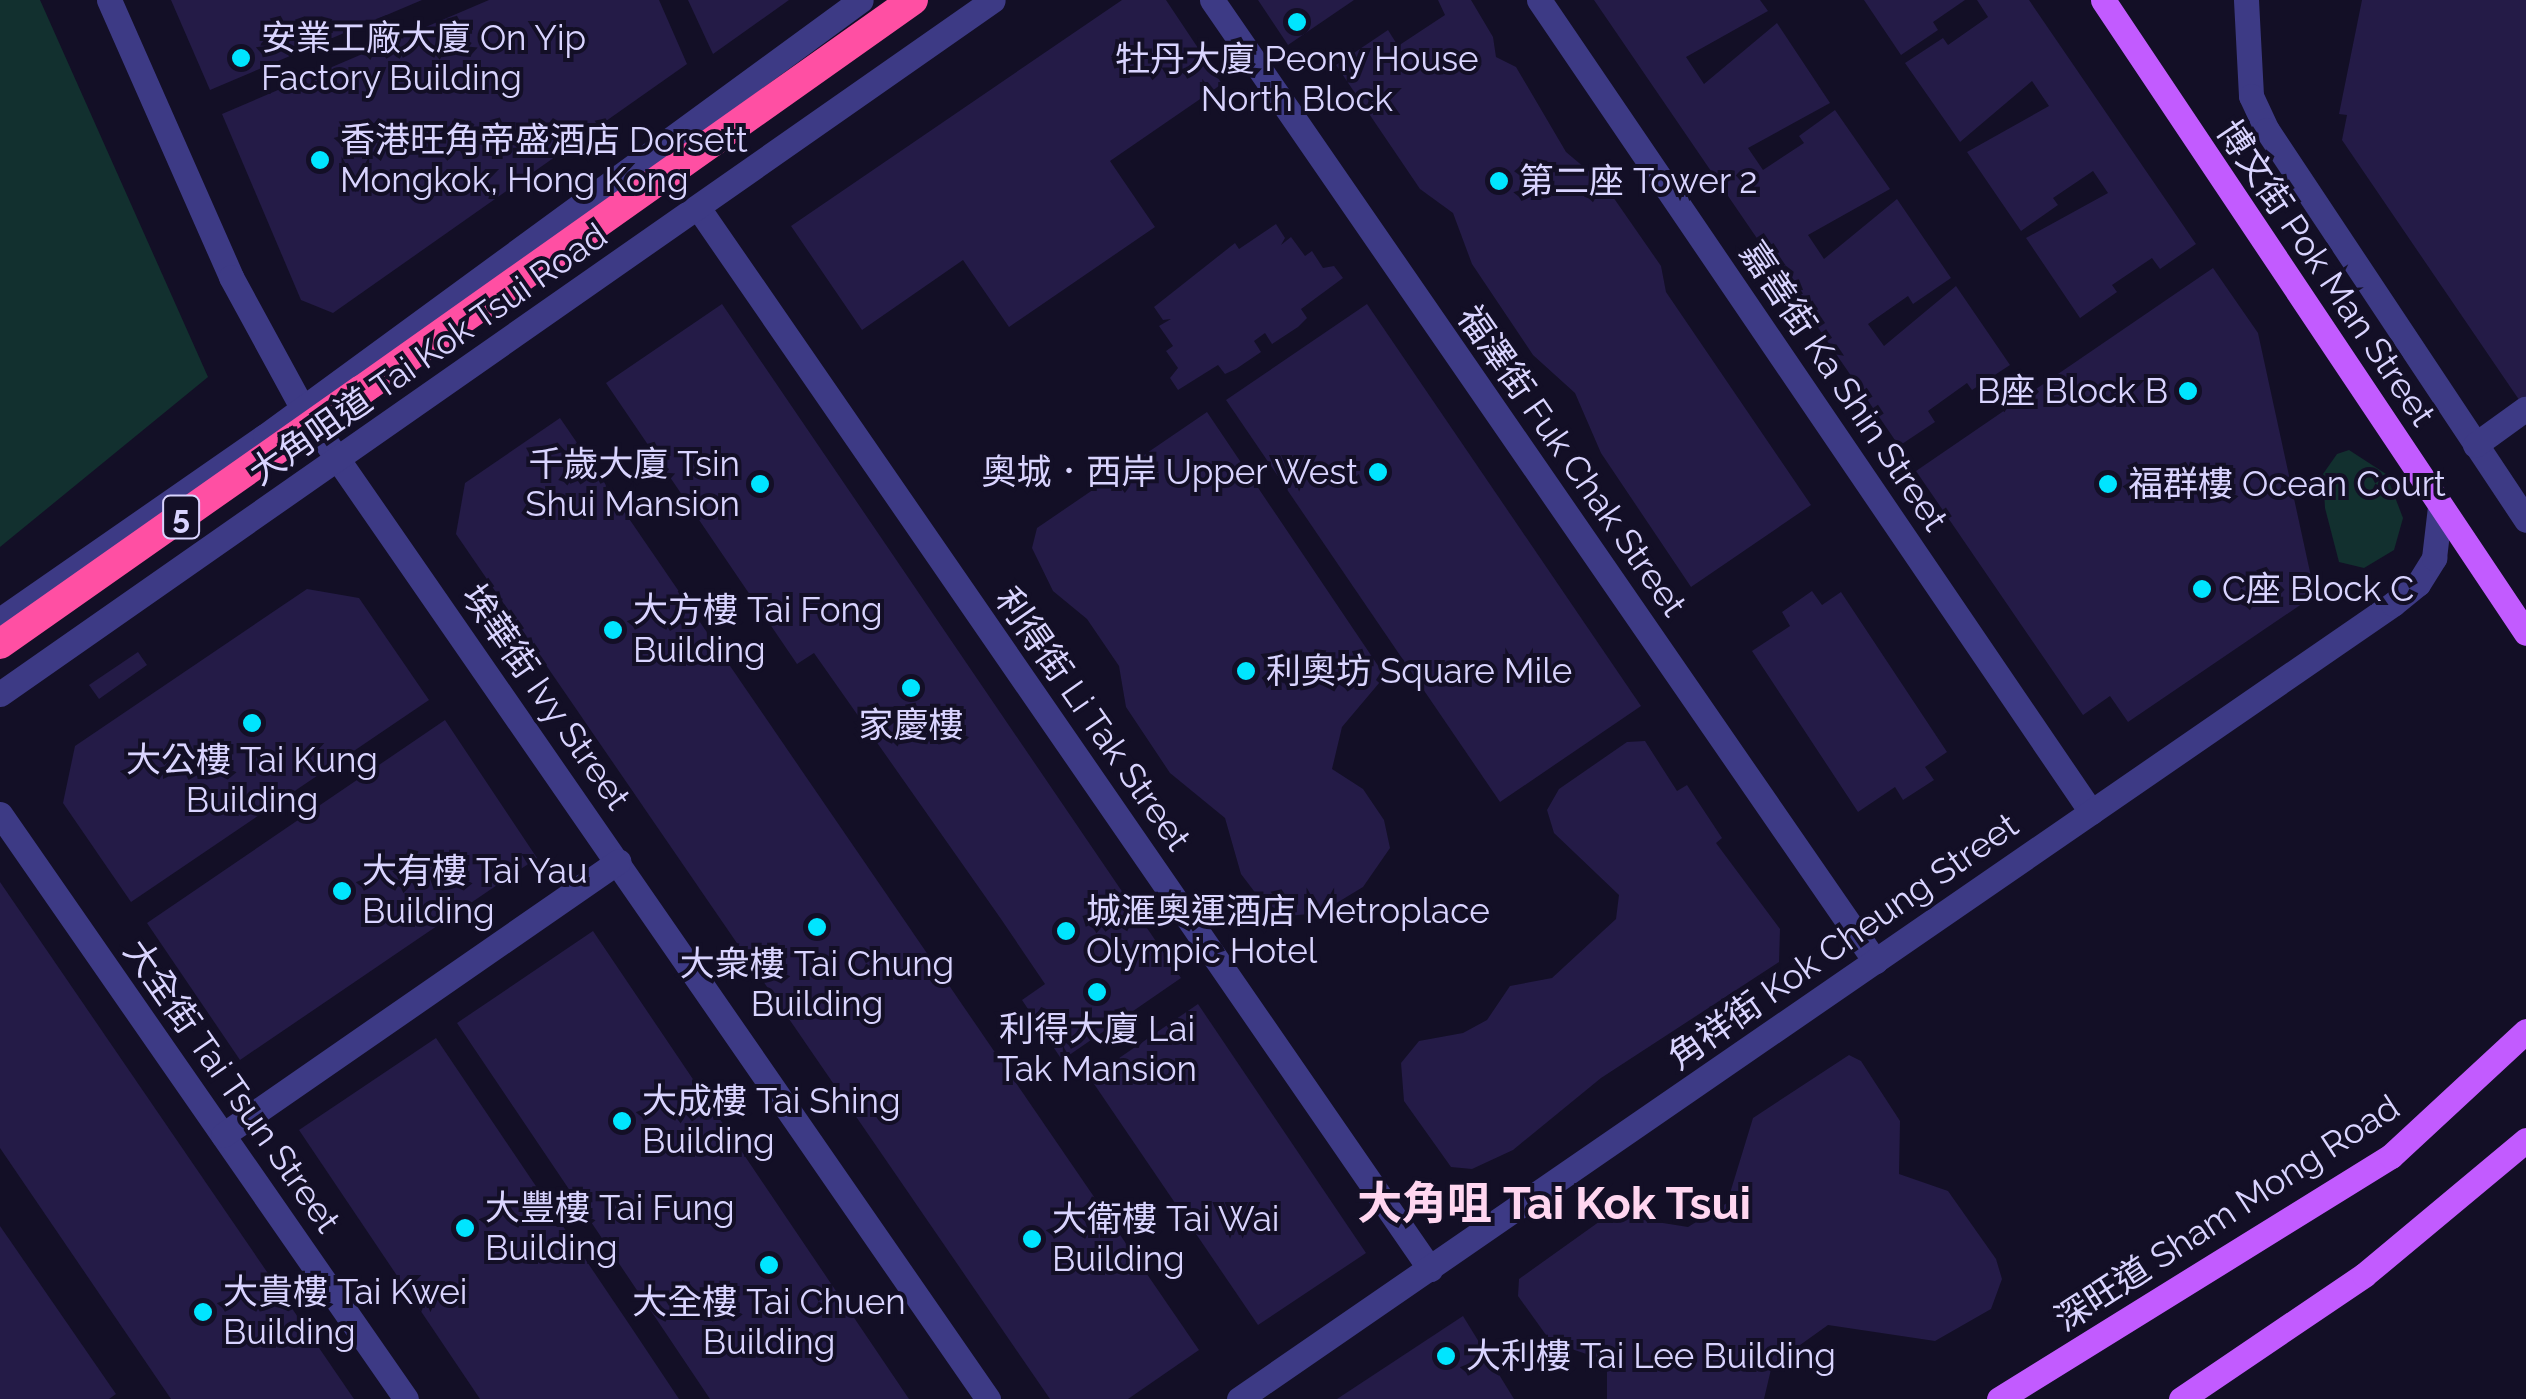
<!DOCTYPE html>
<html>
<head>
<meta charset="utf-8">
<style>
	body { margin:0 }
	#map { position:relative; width:2526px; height:1399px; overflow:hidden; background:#130f26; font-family:Raleway,"Noto Sans TC",sans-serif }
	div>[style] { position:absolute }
	.green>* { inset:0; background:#12302f }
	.building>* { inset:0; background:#241b47 }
	.minor>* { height:25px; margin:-12.5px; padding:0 12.5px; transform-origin:12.5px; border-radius:12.5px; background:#3d3a85 }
	.major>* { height:25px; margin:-12.5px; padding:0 12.5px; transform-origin:12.5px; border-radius:12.5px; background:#c25bff }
	.highway>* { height:30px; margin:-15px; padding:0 15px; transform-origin:15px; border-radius:15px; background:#ff4fa3 }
	.highway-bridge>* { height:30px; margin:-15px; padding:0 15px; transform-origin:15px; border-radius:15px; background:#ff4fa3 }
	.dots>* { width:28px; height:28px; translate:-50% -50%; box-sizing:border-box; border:5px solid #130f26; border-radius:50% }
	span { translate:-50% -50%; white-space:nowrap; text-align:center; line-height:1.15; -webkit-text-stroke:8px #130f26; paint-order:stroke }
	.shield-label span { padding:2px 8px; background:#130f26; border:2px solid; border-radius:8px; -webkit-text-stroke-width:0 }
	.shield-label { font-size:32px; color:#d9d4ff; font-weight:700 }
	.poi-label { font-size:35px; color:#d9d4ff }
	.left { translate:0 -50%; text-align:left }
	.right { translate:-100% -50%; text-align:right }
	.street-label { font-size:35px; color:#d9d4ff }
	.district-label { font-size:45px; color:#ffd6f0; font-weight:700 }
</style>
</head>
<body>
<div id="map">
	<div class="green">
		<div style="clip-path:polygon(0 0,40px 0,208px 377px,0 547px)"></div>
		<div style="clip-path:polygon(2349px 450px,2386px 474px,2403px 518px,2394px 550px,2364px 568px,2339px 562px,2325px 508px,2323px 474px,2337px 454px)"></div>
	</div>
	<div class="building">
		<div style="clip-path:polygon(171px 0,422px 0,210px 90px)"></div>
		<div style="clip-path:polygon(489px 0,659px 0,687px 64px,333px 313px,301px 300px,222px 114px)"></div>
		<div style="clip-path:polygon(688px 0,789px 0,713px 54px)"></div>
		<div style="clip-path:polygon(1122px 0,1166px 0,1222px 84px,1110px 161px,1155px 227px,1009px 327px,963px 260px,862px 330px,791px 226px)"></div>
		<div style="clip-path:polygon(1258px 0,1354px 0,1288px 45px)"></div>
		<div style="clip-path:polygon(1438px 0,1471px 0,1493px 37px,1496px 57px,1516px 67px,1566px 152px,1604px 184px,1661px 266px,1666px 292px,1811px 505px,1691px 587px,1601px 453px,1575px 393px,1533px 355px,1472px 264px,1453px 213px,1420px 189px,1336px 65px,1388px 30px,1398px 46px,1445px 15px)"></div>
		<div style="clip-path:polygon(1594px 0,1760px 0,1768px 11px,1686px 57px,1704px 84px,1777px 23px,1830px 103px,1748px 148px,1763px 170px,1804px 143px,1799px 136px,1835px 110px,1890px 189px,1808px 235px,1824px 259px,1897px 199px,1951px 278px,1913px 304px,1908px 296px,1868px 324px,1884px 346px,1956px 286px,2010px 365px,1972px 390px,1967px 383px,1928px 411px,1935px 422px,1899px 446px)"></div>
		<div style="clip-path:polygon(1864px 0,1965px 0,1933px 22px,1938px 30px,1901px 55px)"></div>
		<div style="clip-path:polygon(1977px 0,2029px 0,2196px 244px,2160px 269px,2152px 258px,2112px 285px,2117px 292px,2080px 318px,2026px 238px,2108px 193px,2093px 171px,2053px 198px,2058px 205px,2021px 231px,1967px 152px,2049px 106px,2032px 81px,1960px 142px,1905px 63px,1943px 38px,1948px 45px,1988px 17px)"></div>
		<div style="clip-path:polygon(2362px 0,2526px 0,2526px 410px,2342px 140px,2347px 115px,2339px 114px)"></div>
		<div style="clip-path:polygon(1276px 224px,1285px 238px,1281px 245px,1291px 237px,1305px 256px,1312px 251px,1323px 268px,1334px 266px,1343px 278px,1301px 309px,1307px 318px,1298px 327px,1272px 344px,1265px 333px,1254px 341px,1261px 352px,1236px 369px,1225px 374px,1218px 365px,1178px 390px,1170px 378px,1178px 368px,1166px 351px,1173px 346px,1159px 326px,1171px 319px,1163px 320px,1154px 307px,1235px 243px,1239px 249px)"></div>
		<div style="clip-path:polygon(2213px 268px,2258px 333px,2315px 595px,2128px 722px,2110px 696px,2083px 715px,1916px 471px)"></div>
		<div style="clip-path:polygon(722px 304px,1181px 978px,1062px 1060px,1022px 1000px,1045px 984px,1001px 919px,814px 653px,797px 664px,606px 383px)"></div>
		<div style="clip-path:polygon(1367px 304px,1641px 706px,1500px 802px,1226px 400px)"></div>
		<div style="clip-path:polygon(1207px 412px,1385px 676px,1342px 727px,1332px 769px,1363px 789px,1384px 820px,1390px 848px,1363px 887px,1320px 913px,1287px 916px,1260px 899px,1241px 874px,1225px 818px,1170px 773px,1126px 707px,1119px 666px,1087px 619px,1053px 591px,1032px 548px,1037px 528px)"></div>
		<div style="clip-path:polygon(560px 418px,1199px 1350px,1128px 1399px,1050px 1399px,456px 534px,465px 483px)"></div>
		<div style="clip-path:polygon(307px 589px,359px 598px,429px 700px,131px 902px,63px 803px,75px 746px)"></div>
		<div style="clip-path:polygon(1812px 591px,1822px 605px,1841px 592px,1947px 752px,1925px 767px,1934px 780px,1903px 800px,1895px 787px,1858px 812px,1752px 651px,1790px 626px,1782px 612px)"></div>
		<div style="clip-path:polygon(138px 652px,147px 665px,99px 699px,89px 685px)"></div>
		<div style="clip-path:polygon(445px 720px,537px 858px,240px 1060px,147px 923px)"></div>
		<div style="clip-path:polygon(1645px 741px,1677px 791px,1687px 785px,1722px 838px,1716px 843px,1780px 929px,1779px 962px,1601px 1078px,1513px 1150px,1472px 1169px,1451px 1167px,1404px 1101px,1401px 1063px,1419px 1041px,1463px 1033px,1487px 1020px,1510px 986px,1552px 978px,1616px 919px,1619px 895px,1554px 833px,1547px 810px,1559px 789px,1627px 742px)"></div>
		<div style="clip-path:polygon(0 882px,176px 1139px,354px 1399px,171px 1399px,0 1148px)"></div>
		<div style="clip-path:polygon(593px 931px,788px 1220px,909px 1399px,710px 1399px,651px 1311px,457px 1023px)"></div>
		<div style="clip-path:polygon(1198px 1004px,1366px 1253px,1258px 1325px,1090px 1078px)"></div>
		<div style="clip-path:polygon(436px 1038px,631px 1327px,679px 1399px,480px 1399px,299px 1130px)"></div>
		<div style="clip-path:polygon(1849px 1055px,1861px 1061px,1900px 1121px,1899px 1174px,1948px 1191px,1996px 1259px,2002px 1279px,1991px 1309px,1935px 1341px,1828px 1325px,1772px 1365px,1764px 1399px,1607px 1399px,1607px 1361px,1551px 1342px,1518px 1296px,1519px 1279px,1603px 1219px,1619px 1216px,1688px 1227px,1727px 1203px,1753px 1118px)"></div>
		<div style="clip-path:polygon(0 1226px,116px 1394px,109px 1399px,0 1399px)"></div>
		<div style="clip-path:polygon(1463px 1316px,1514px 1399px,1337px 1399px)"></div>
	</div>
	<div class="minor">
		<div style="left:109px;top:0;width:303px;rotate:66.2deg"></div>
		<div style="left:231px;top:277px;width:150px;rotate:61.4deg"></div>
		<div style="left:303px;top:409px;width:1204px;rotate:55.32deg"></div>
		<div style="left:1212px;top:0;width:1168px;rotate:55.4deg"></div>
		<div style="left:1539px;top:0;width:982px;rotate:55.79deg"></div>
		<div style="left:2246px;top:0;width:96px;rotate:87deg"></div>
		<div style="left:2251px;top:96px;width:38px;rotate:65deg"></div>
		<div style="left:2267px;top:130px;width:468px;rotate:56.4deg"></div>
		<div style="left:699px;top:209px;width:1288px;rotate:55.41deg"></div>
		<div style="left:2475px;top:445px;width:62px;rotate:-35.8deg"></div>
		<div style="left:0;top:620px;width:323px;rotate:-34.8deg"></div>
		<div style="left:265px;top:436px;width:738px;rotate:-36.19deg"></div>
		<div style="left:0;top:694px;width:1211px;rotate:-34.95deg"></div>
		<div style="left:0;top:814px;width:712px;rotate:55.24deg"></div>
		<div style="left:223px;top:1135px;width:481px;rotate:-34.7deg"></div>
		<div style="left:1239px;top:1399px;width:1401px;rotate:-34.56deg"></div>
		<div style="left:2393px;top:604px;width:32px;rotate:-39deg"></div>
		<div style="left:2418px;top:584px;width:31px;rotate:-58deg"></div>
		<div style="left:2434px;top:558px;width:51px;rotate:-83.3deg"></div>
	</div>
	<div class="major">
		<div style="left:2103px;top:0;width:761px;rotate:56.25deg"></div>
		<div style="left:1999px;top:1399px;width:461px;rotate:-31.8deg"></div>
		<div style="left:2391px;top:1156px;width:184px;rotate:-42.8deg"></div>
		<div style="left:2181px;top:1399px;width:221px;rotate:-34.1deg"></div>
		<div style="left:2364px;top:1275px;width:211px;rotate:-39.8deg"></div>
	</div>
	<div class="highway">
		<div style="left:362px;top:390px;width:675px;rotate:-35.29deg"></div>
	</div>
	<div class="highway-bridge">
		<div style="left:0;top:644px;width:442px;rotate:-35.1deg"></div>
	</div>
	<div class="dots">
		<div style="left:1297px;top:22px;background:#00e5ff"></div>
		<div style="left:241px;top:58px;background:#00e5ff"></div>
		<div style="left:320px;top:160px;background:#00e5ff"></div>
		<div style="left:1499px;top:181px;background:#00e5ff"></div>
		<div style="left:2188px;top:391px;background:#00e5ff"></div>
		<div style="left:1378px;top:472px;background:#00e5ff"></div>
		<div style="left:760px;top:484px;background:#00e5ff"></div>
		<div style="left:2108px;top:484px;background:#00e5ff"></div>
		<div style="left:2202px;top:589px;background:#00e5ff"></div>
		<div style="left:613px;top:630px;background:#00e5ff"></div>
		<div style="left:1246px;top:671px;background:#00e5ff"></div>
		<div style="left:911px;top:688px;background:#00e5ff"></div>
		<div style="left:252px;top:723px;background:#00e5ff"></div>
		<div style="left:342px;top:891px;background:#00e5ff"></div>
		<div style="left:817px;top:927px;background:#00e5ff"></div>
		<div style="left:1066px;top:931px;background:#00e5ff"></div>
		<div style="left:1097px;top:992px;background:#00e5ff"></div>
		<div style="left:622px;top:1121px;background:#00e5ff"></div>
		<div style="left:465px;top:1228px;background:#00e5ff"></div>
		<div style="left:1032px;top:1239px;background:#00e5ff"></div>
		<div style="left:769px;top:1265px;background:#00e5ff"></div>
		<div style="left:203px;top:1312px;background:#00e5ff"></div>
		<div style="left:1446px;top:1356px;background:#00e5ff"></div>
	</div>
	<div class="shield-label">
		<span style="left:181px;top:517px">5</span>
	</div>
	<div class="poi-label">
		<span class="left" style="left:261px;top:58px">安業工廠大廈 On Yip<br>Factory Building</span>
		<span style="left:1297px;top:79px">牡丹大廈 Peony House<br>North Block</span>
		<span class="left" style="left:340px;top:160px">香港旺角帝盛酒店 Dorsett<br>Mongkok, Hong Kong</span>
		<span class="left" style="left:1519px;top:181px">第二座 Tower 2</span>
		<span class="right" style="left:2168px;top:391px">B座 Block B</span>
		<span class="right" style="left:740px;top:484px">千歲大廈 Tsin<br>Shui Mansion</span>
		<span class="right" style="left:1358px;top:472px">奧城．西岸 Upper West</span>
		<span class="left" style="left:2128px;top:484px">福群樓 Ocean Court</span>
		<span class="left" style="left:2222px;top:589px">C座 Block C</span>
		<span class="left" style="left:633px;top:630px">大方樓 Tai Fong<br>Building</span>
		<span class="left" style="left:1266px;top:671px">利奧坊 Square Mile</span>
		<span style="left:911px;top:725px">家慶樓</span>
		<span style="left:252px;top:780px">大公樓 Tai Kung<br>Building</span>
		<span class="left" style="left:362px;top:891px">大有樓 Tai Yau<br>Building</span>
		<span class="left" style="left:1086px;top:931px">城滙奧運酒店 Metroplace<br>Olympic Hotel</span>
		<span style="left:817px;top:984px">大衆樓 Tai Chung<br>Building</span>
		<span style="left:1097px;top:1049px">利得大廈 Lai<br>Tak Mansion</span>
		<span class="left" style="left:642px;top:1121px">大成樓 Tai Shing<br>Building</span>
		<span class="left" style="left:485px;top:1228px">大豐樓 Tai Fung<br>Building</span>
		<span class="left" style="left:1052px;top:1239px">大衛樓 Tai Wai<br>Building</span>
		<span class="left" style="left:223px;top:1312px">大貴樓 Tai Kwei<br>Building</span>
		<span style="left:769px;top:1322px">大全樓 Tai Chuen<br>Building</span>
		<span class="left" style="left:1466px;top:1356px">大利樓 Tai Lee Building</span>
	</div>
	<div class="street-label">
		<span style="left:2326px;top:273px;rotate:56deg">博文街 Pok Man Street</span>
		<span style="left:428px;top:354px;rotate:-35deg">大角咀道 Tai Kok Tsui Road</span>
		<span style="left:1844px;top:386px;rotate:56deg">嘉善街 Ka Shin Street</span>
		<span style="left:1572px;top:461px;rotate:55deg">福澤街 Fuk Chak Street</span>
		<span style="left:546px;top:697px;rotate:55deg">埃華街 Ivy Street</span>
		<span style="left:1093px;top:719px;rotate:55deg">利得街 Li Tak Street</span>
		<span style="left:1843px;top:941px;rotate:-35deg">角祥街 Kok Cheung Street</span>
		<span style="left:232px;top:1086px;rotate:55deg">大全街 Tai Tsun Street</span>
		<span style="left:2227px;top:1213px;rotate:-33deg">深旺道 Sham Mong Road</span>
	</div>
	<div class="district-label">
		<span style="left:1554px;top:1204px">大角咀 Tai Kok Tsui</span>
	</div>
</div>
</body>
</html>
